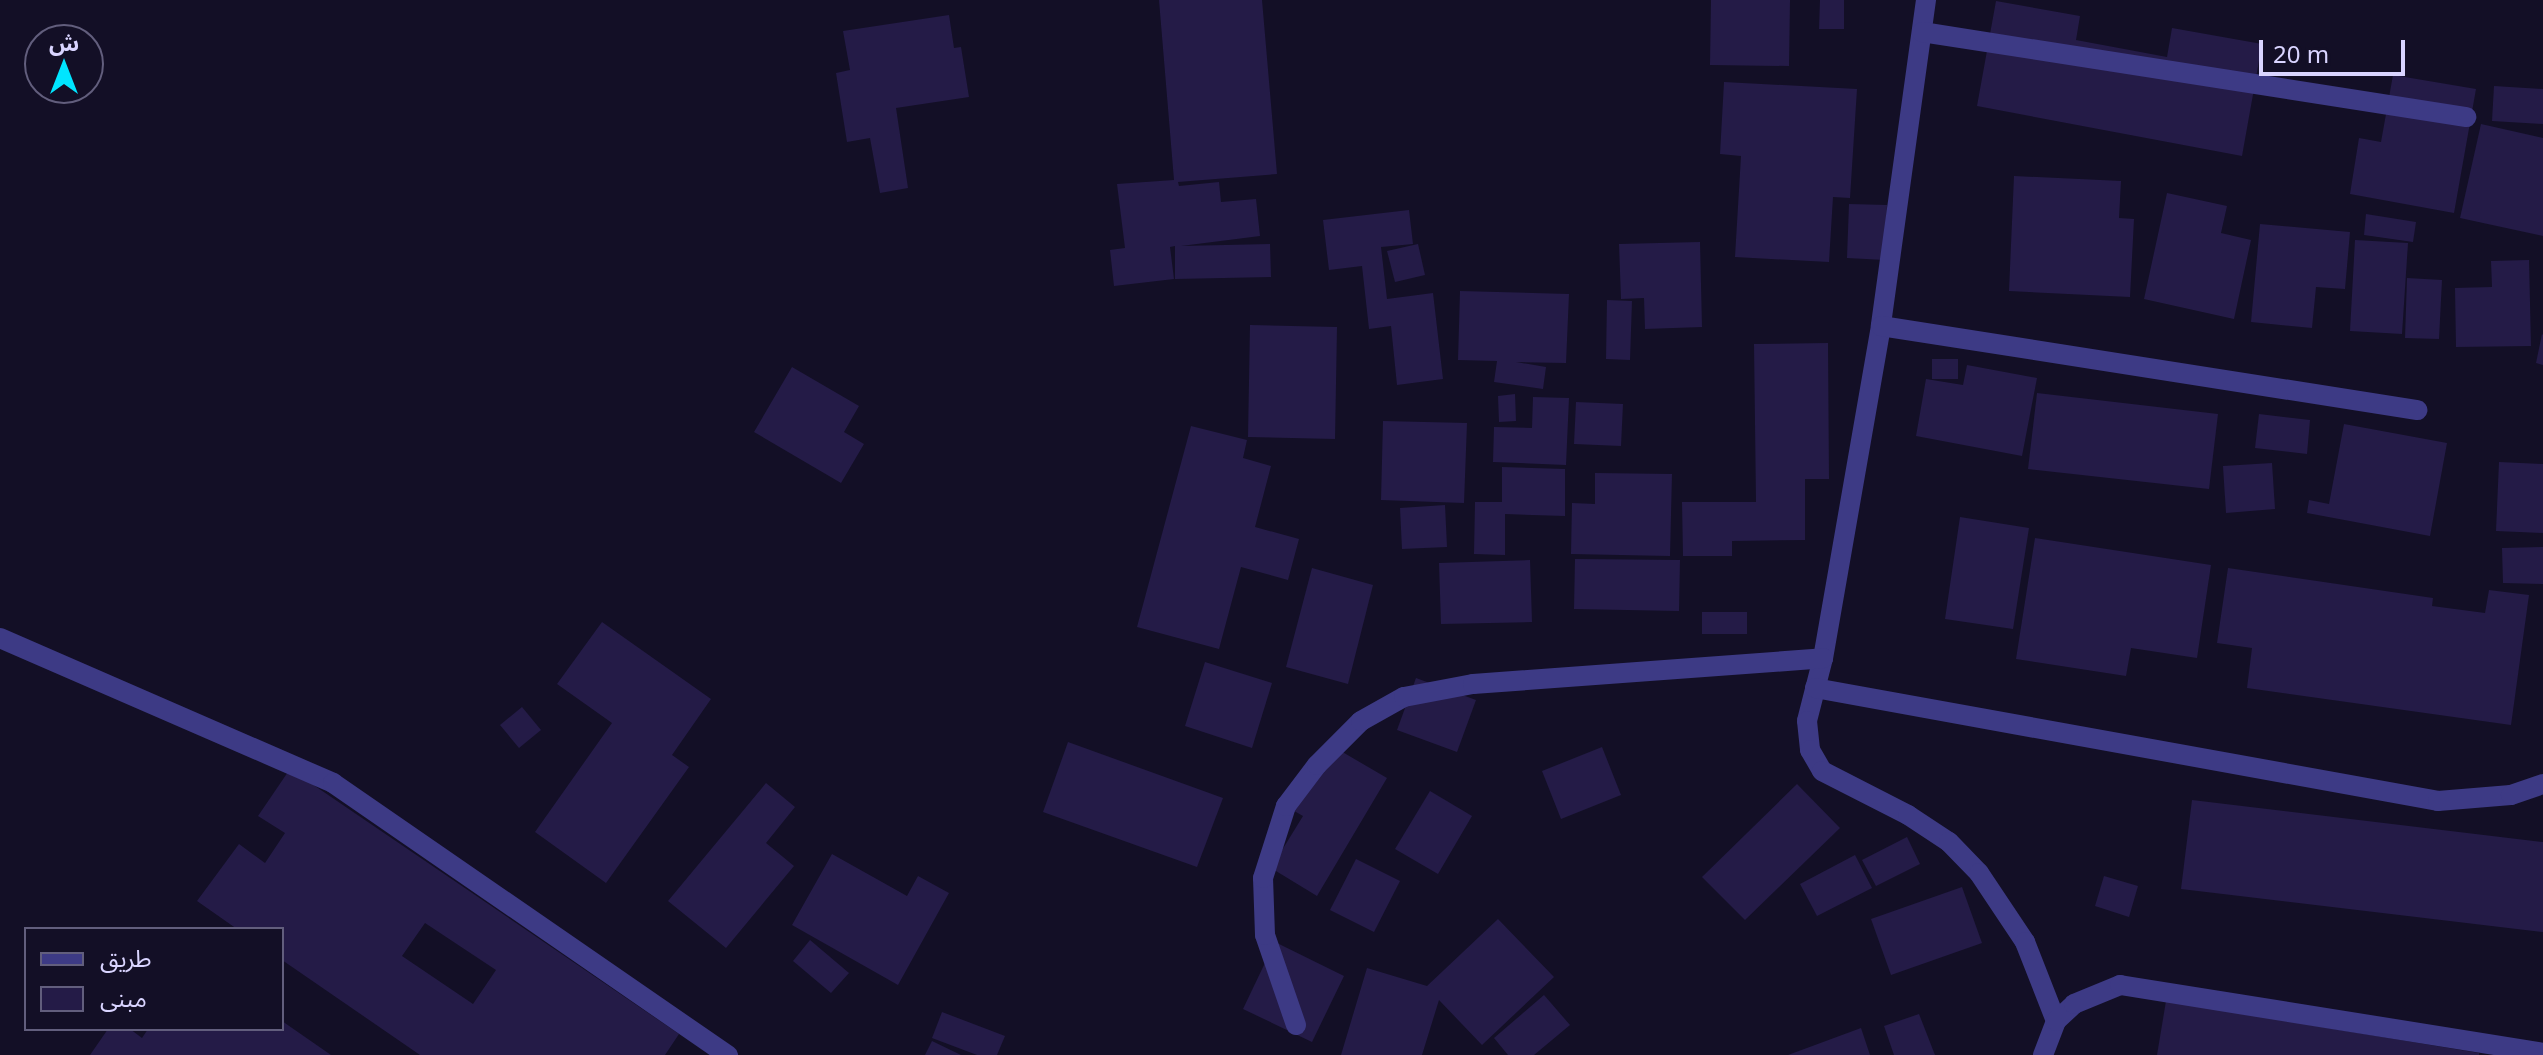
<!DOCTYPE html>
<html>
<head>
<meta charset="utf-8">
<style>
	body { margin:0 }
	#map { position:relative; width:2543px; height:1055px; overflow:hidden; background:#130f26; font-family:"Noto Sans","Noto Sans Arabic",sans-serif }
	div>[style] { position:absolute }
	.building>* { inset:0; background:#241b47 }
	.minor>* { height:20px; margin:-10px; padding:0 10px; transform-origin:10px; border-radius:10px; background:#3d3a85 }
	.tertiary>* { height:20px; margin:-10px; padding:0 10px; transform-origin:10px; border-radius:10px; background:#3d3a85 }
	span { translate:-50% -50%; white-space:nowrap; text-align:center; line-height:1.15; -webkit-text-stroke:8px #130f26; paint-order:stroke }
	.legend { position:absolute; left:24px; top:927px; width:260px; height:104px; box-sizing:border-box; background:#130f26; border:2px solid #625e7d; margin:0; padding:10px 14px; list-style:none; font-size:24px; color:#d9d4ff }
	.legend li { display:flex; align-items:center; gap:16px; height:40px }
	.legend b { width:40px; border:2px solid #625e7d }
	.north { position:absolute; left:24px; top:24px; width:80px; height:80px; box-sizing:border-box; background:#130f26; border:2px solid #625e7d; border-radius:50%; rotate:0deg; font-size:22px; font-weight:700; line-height:32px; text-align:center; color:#d9d4ff }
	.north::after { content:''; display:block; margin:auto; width:28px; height:36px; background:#00e5ff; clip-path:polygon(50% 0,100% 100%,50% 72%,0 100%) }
	.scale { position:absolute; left:2259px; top:40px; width:146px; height:36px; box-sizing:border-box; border:4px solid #d9d4ff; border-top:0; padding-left:10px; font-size:24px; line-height:28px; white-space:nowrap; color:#d9d4ff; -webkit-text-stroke:6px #130f26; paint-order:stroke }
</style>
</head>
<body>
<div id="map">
	<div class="building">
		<div style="clip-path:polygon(1159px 0,1262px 0,1277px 174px,1178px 182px,1179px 186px,1219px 182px,1221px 202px,1256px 199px,1260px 236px,1181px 246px,1270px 244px,1271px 277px,1175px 279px,1175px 246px,1170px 247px,1174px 279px,1114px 286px,1110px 250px,1125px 248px,1117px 184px,1174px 180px)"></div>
		<div style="clip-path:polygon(1711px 0,1790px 0,1789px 66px,1710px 65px)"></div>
		<div style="clip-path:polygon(1820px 0,1844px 0,1844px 29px,1819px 29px)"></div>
		<div style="clip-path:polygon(1996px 1px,2080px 16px,2076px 40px,2167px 57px,2172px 28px,2262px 44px,2242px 156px,1977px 106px)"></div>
		<div style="clip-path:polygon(949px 15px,954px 48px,961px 47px,969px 97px,896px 108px,908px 188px,880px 193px,870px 138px,847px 142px,836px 73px,850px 70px,843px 31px)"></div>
		<div style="clip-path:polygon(2393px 75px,2476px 89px,2454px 213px,2350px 194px,2359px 138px,2381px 142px)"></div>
		<div style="clip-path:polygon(1724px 82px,1857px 89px,1850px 198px,1833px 197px,1829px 262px,1735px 257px,1741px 156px,1720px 154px)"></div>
		<div style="clip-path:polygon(2494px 86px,2543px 89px,2543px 124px,2492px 121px)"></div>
		<div style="clip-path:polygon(2481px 124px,2543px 138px,2543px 236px,2460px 218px)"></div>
		<div style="clip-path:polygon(2014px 176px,2121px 181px,2119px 218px,2134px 219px,2130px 297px,2009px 291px)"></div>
		<div style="clip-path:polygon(2167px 193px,2227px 206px,2221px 233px,2251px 240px,2234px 319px,2144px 299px)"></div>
		<div style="clip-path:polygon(1849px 204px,1887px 205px,1885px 260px,1847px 258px)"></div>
		<div style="clip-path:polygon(1409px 210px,1413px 244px,1381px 247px,1387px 299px,1433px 293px,1443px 379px,1397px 385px,1391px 326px,1369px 329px,1362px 266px,1329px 270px,1323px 220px)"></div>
		<div style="clip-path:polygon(2366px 214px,2416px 222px,2413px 242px,2364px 235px)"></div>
		<div style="clip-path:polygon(2260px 224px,2350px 232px,2345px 289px,2316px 287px,2312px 328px,2251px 322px)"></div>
		<div style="clip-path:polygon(2355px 240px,2408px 243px,2402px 334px,2350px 331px)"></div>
		<div style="clip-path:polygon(1700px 242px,1702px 327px,1645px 329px,1644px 298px,1621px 299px,1619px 244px)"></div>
		<div style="clip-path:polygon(1418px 244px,1425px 275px,1395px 282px,1387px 251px)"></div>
		<div style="clip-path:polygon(2529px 260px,2531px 346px,2456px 347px,2455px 288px,2492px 287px,2491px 261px)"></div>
		<div style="clip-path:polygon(2407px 278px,2442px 280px,2439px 339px,2405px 338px)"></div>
		<div style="clip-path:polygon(1460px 291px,1569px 294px,1566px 363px,1516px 362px,1546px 367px,1543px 389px,1494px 382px,1497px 361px,1458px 360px)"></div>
		<div style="clip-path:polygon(1607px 300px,1632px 301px,1630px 360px,1606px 359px)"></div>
		<div style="clip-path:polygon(1250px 325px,1337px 327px,1335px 439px,1248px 437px)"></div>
		<div style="clip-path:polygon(2542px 334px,2543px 335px,2543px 365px,2536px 363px)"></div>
		<div style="clip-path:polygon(1828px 343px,1829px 479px,1805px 479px,1805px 540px,1732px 541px,1732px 556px,1683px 556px,1682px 502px,1756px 502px,1754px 344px)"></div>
		<div style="clip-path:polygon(1932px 359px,1958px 359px,1958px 379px,1932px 379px)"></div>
		<div style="clip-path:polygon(1967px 365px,2037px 378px,2022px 456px,1916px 436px,1926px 379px,1963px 385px)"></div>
		<div style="clip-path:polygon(792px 367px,859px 406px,844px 432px,864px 444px,841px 483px,754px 432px)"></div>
		<div style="clip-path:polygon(2037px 393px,2218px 414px,2209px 489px,2028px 469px)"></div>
		<div style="clip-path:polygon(1515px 394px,1516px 421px,1499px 422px,1498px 396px)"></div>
		<div style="clip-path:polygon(1533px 397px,1569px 398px,1566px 465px,1493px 462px,1494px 427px,1532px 428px)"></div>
		<div style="clip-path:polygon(1576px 402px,1623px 404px,1621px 446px,1574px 444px)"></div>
		<div style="clip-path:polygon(2259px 414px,2310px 420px,2307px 454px,2255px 448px)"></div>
		<div style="clip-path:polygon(1383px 421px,1467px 423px,1464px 503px,1381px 500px)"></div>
		<div style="clip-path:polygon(2344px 424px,2447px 443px,2430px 536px,2307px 513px,2309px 500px,2329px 504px)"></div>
		<div style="clip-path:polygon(1191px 426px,1247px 440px,1243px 458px,1271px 466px,1255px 527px,1299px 539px,1288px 580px,1241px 567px,1219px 649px,1137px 627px)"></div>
		<div style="clip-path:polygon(2499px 462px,2543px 464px,2543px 533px,2496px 531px)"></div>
		<div style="clip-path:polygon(2272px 463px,2275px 509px,2226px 513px,2223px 466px)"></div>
		<div style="clip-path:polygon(1502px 467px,1565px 469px,1565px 516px,1505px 514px,1505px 555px,1474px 554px,1475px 502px,1502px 502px)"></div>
		<div style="clip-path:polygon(1595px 473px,1672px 474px,1670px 556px,1571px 554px,1572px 503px,1595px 504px)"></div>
		<div style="clip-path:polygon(1445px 505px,1447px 547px,1402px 549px,1400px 508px)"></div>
		<div style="clip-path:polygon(1960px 517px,2029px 528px,2013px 629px,1945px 619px)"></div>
		<div style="clip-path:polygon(2035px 538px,2211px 565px,2197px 658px,2131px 648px,2126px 676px,2016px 659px)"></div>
		<div style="clip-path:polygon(2543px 547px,2543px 584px,2503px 583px,2502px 548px)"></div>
		<div style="clip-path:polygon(1575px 559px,1680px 560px,1679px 611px,1574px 609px)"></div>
		<div style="clip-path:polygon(1530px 560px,1532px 622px,1441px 624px,1439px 563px)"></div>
		<div style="clip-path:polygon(1312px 568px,1373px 585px,1348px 684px,1286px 667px)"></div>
		<div style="clip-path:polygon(2228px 568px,2433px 598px,2432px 606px,2485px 613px,2489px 590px,2529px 595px,2511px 725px,2247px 688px,2252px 648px,2217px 643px)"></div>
		<div style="clip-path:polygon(1702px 612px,1747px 612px,1747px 634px,1702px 634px)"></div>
		<div style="clip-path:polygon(602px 622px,711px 699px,672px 755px,689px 767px,606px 883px,535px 832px,612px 723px,557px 684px)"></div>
		<div style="clip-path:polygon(1205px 662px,1272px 683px,1252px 748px,1185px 726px)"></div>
		<div style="clip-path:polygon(1416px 678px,1476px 700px,1457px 752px,1397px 730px)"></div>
		<div style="clip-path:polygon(522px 707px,541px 730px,519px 748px,500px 725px)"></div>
		<div style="clip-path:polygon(1068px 742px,1223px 798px,1197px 867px,1043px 812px)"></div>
		<div style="clip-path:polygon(1327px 743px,1387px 778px,1317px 896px,1271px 868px,1303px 816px,1289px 808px)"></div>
		<div style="clip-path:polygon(1602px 747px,1621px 795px,1561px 819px,1542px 771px)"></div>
		<div style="clip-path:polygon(evenodd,290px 769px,679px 1034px,665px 1055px,420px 1055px,282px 960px,282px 929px,237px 929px,197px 901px,239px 844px,265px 863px,285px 833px,258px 816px,290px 769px,425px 923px,496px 970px,473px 1004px,402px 956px,425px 923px)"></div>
		<div style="clip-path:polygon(766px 783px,795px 807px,766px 843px,794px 866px,726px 948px,668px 901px)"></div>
		<div style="clip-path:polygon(1797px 784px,1840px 828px,1745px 920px,1702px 877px)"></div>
		<div style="clip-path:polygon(1430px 791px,1472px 816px,1438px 874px,1395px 849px)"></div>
		<div style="clip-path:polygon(2192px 800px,2543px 842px,2543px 932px,2181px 889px)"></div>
		<div style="clip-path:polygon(1907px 837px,1920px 864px,1876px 886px,1862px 860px)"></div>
		<div style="clip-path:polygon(832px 854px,907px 896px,918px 876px,949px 893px,898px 985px,792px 925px)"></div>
		<div style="clip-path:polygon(1855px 855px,1872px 888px,1817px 916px,1800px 884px)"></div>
		<div style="clip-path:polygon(1356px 859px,1400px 881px,1374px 932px,1330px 910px)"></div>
		<div style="clip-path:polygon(2104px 876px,2138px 886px,2129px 917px,2095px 906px)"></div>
		<div style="clip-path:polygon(1962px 887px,1982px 943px,1891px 975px,1871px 919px)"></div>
		<div style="clip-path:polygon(1498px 919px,1554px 977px,1482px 1045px,1439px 1000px,1422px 1055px,1341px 1055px,1367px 968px,1427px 986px)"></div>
		<div style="clip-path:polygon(810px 940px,849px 973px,831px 993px,793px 961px)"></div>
		<div style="clip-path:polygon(1275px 942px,1344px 976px,1312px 1042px,1243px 1009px)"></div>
		<div style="clip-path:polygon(1544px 995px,1570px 1025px,1534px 1055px,1508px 1055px,1494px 1038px)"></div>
		<div style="clip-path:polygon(2166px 1001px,2479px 1053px,2479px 1055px,2157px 1055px)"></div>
		<div style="clip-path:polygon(942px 1012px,1005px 1036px,997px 1055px,977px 1055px,932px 1038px)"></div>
		<div style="clip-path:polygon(1919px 1014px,1935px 1055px,1894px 1055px,1884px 1026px)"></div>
		<div style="clip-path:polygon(282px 1021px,331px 1055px,90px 1055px,108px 1029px,130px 1029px,142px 1038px,148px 1029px,282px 1029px)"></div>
		<div style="clip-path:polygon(1861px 1028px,1870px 1055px,1788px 1055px)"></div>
		<div style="clip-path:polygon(932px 1041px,961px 1055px,925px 1055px)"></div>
	</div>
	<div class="minor">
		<div style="left:1926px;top:0;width:329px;rotate:97.9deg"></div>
		<div style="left:1881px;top:326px;width:337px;rotate:99.9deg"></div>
		<div style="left:1823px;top:658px;width:65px;rotate:104.3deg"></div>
		<div style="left:1807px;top:721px;width:29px;rotate:84deg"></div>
		<div style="left:1810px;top:750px;width:24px;rotate:60deg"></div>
		<div style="left:1822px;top:771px;width:97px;rotate:27.1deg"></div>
		<div style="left:1908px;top:815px;width:49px;rotate:33.4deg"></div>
		<div style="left:1949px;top:842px;width:43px;rotate:45.9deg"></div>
		<div style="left:1979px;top:873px;width:83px;rotate:56.3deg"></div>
		<div style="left:2025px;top:942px;width:85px;rotate:68.6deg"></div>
		<div style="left:1922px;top:32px;width:551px;rotate:8.88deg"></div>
		<div style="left:1881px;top:326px;width:543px;rotate:8.91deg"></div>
		<div style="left:0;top:638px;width:363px;rotate:23.5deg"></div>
		<div style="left:333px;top:783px;width:480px;rotate:34.6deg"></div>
		<div style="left:1815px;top:688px;width:633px;rotate:10.28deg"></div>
		<div style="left:2438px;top:801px;width:73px;rotate:-4.7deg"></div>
		<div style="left:2511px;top:795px;width:34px;rotate:-19deg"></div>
		<div style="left:1296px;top:1025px;width:95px;rotate:-109deg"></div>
		<div style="left:1265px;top:935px;width:57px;rotate:-92deg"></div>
		<div style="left:1263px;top:878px;width:76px;rotate:-72.3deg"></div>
		<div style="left:1286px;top:806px;width:51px;rotate:-52.9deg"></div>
		<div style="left:1317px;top:765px;width:62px;rotate:-45deg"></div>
		<div style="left:1361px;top:721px;width:49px;rotate:-29.2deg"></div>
		<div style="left:1404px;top:697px;width:70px;rotate:-10.7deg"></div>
		<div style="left:1473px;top:684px;width:351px;rotate:-4.2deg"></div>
	</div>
	<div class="tertiary">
		<div style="left:2043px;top:1055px;width:36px;rotate:-69deg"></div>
		<div style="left:2056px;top:1021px;width:25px;rotate:-43deg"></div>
		<div style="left:2074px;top:1004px;width:50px;rotate:-22.4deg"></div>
		<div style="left:2120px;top:985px;width:428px;rotate:9.1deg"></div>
	</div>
	<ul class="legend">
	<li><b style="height:10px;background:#3d3a85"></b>طريق</li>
	<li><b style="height:22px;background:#241b47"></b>مبنى</li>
	</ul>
	<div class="north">ش</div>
	<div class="scale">20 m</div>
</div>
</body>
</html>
